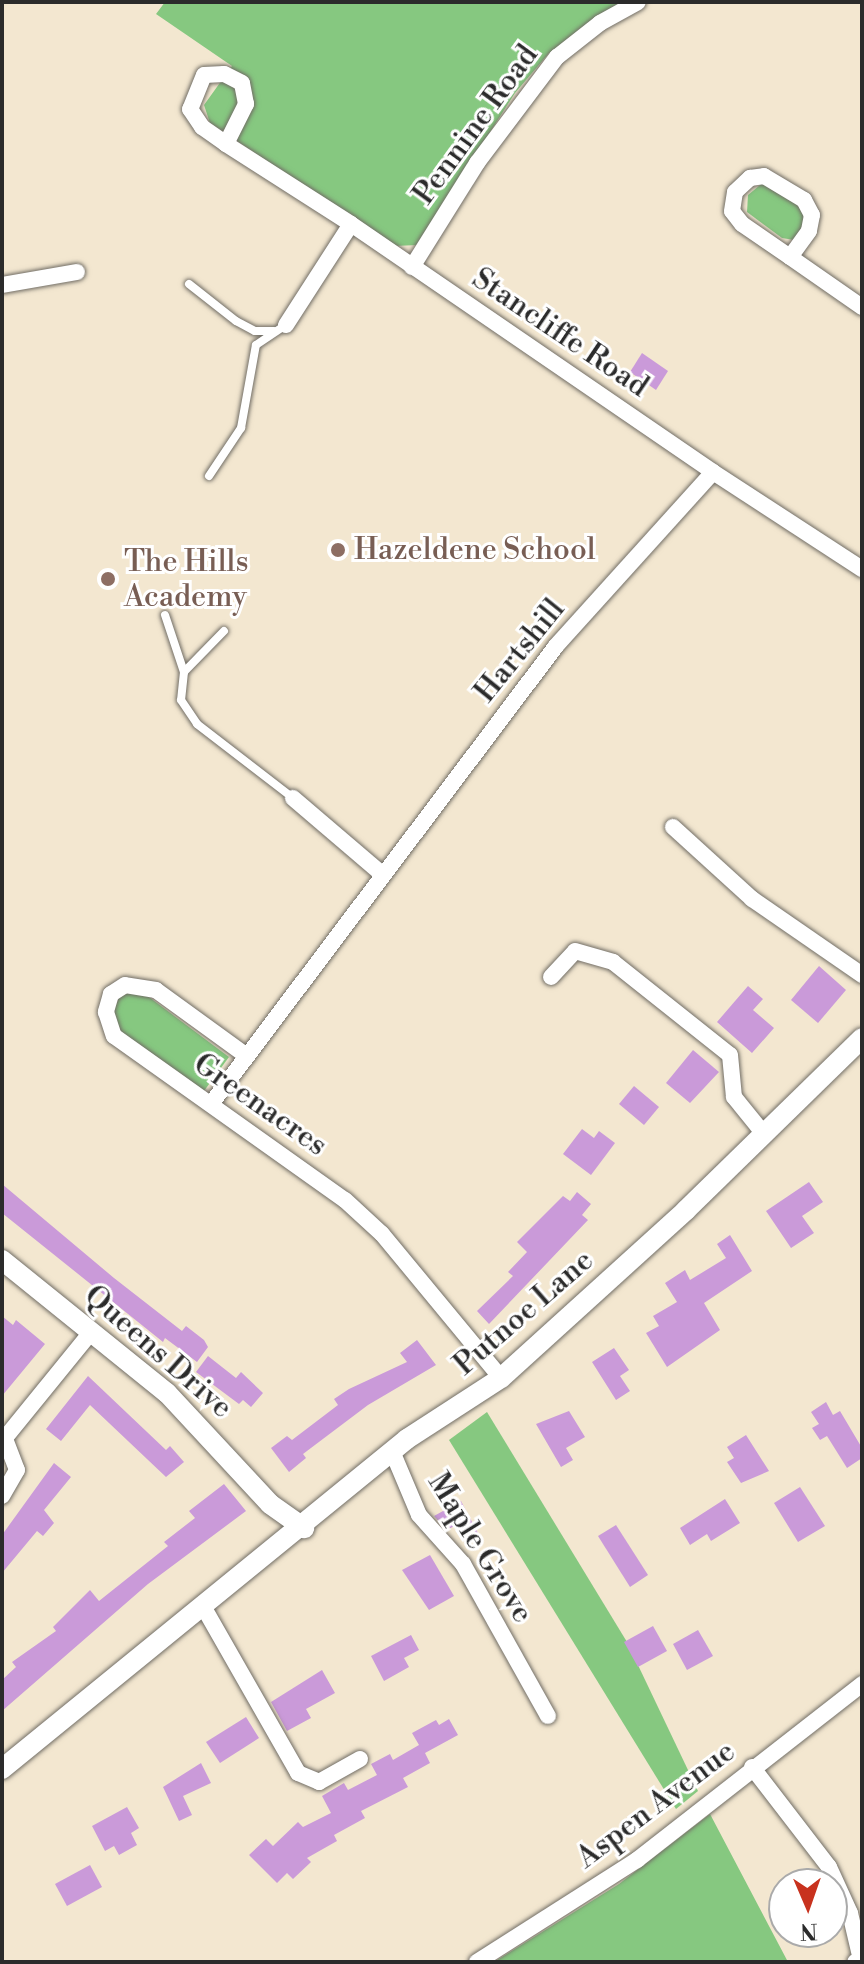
<!DOCTYPE html>
<html>
<head>
<meta charset="utf-8">
<style>
	body { margin:0 }
	#map { position:relative; width:864px; height:1964px; overflow:hidden; background:#f3e7d0; font-family:"Libre Bodoni",serif }
	div>[style] { position:absolute }
	.green>* { inset:0; background:#86c880 }
	.building>* { inset:0; background:#ca9ad9 }
	.roads { filter:drop-shadow(0 0 2px #716d65) drop-shadow(0 0 2px #716d65) }
	.service>* { height:8px; margin:-4px; padding:0 4px; transform-origin:4px; border-radius:4px; background:#fff }
	.minor>* { height:16px; margin:-8px; padding:0 8px; transform-origin:8px; border-radius:8px; background:#fff }
	.tertiary>* { height:20px; margin:-10px; padding:0 10px; transform-origin:10px; border-radius:10px; background:#fff }
	.dots>* { width:22px; height:22px; translate:-50% -50%; box-sizing:border-box; border:4px solid #fff; border-radius:50% }
	span { translate:-50% -50%; white-space:nowrap; text-align:center; line-height:1.15; -webkit-text-stroke:6px #fff; paint-order:stroke }
	.street-label { font-size:30px; color:#2b2b2b }
	.education-label { font-size:30px; color:#785e54 }
	.left { translate:0 -50%; text-align:left }
	.frame { position:absolute; inset:0; border:4px solid #2b2b2b; pointer-events:none }
	.north { position:absolute; left:768px; top:1868px; width:80px; height:80px; box-sizing:border-box; background:#fff; border:2px solid #aaa; border-radius:50%; rotate:178deg; font-size:22px; font-weight:700; line-height:32px; text-align:center; color:#2b2b2b }
	.north::after { content:''; display:block; margin:auto; width:28px; height:36px; background:#c8321e; clip-path:polygon(50% 0,100% 100%,50% 72%,0 100%) }
</style>
</head>
<body>
<div id="map">
	<div class="green">
		<div style="clip-path:polygon(165px 2px,623px 2px,549px 53px,515px 93px,418px 245px,394px 246px,210px 123px,204px 105px,232px 66px,156px 14px)"></div>
		<div style="clip-path:polygon(766px 180px,809px 208px,810px 223px,794px 240px,782px 238px,747px 212px,748px 195px)"></div>
		<div style="clip-path:polygon(130px 992px,145px 994px,229px 1057px,204px 1091px,121px 1033px,113px 1011px,119px 998px)"></div>
		<div style="clip-path:polygon(487px 1412px,627px 1642px,698px 1791px,676px 1809px,449px 1440px)"></div>
		<div style="clip-path:polygon(710px 1814px,788px 1962px,494px 1962px,619px 1884px)"></div>
	</div>
	<div class="building">
		<div style="clip-path:polygon(642px 353px,668px 371px,656px 390px,630px 372px)"></div>
		<div style="clip-path:polygon(819px 966px,846px 990px,818px 1023px,791px 1000px)"></div>
		<div style="clip-path:polygon(748px 986px,763px 999px,753px 1010px,774px 1028px,752px 1053px,717px 1022px)"></div>
		<div style="clip-path:polygon(693px 1050px,719px 1072px,690px 1103px,666px 1083px)"></div>
		<div style="clip-path:polygon(634px 1086px,659px 1107px,644px 1125px,619px 1104px)"></div>
		<div style="clip-path:polygon(582px 1129px,594px 1138px,599px 1131px,615px 1143px,591px 1175px,563px 1154px)"></div>
		<div style="clip-path:polygon(809px 1182px,823px 1202px,802px 1216px,814px 1233px,791px 1248px,766px 1211px)"></div>
		<div style="clip-path:polygon(2px 1184px,114px 1278px,182px 1331px,186px 1326px,204px 1340px,208px 1347px,197px 1362px,165px 1338px,163px 1342px,2px 1213px)"></div>
		<div style="clip-path:polygon(577px 1192px,591px 1204px,582px 1215px,588px 1220px,489px 1324px,477px 1311px,513px 1276px,508px 1272px,527px 1252px,517px 1242px,563px 1196px,570px 1201px)"></div>
		<div style="clip-path:polygon(730px 1235px,752px 1271px,704px 1303px,720px 1330px,667px 1367px,646px 1333px,659px 1326px,653px 1316px,677px 1302px,665px 1283px,685px 1270px,690px 1280px,726px 1258px,717px 1244px)"></div>
		<div style="clip-path:polygon(2px 1316px,13px 1325px,16px 1320px,45px 1344px,2px 1396px)"></div>
		<div style="clip-path:polygon(417px 1340px,436px 1365px,368px 1405px,303px 1454px,306px 1458px,289px 1472px,271px 1448px,287px 1436px,292px 1440px,338px 1405px,334px 1399px,349px 1389px,407px 1362px,400px 1353px)"></div>
		<div style="clip-path:polygon(614px 1348px,629px 1370px,620px 1376px,630px 1391px,616px 1400px,592px 1362px)"></div>
		<div style="clip-path:polygon(208px 1356px,236px 1378px,241px 1372px,263px 1393px,251px 1407px,243px 1400px,239px 1404px,196px 1372px)"></div>
		<div style="clip-path:polygon(88px 1376px,166px 1450px,170px 1446px,184px 1462px,166px 1477px,90px 1405px,61px 1441px,46px 1429px)"></div>
		<div style="clip-path:polygon(826px 1402px,833px 1415px,840px 1411px,862px 1448px,862px 1458px,847px 1468px,827px 1436px,820px 1440px,812px 1428px,819px 1424px,811px 1412px)"></div>
		<div style="clip-path:polygon(569px 1411px,585px 1437px,566px 1448px,573px 1460px,561px 1467px,536px 1424px)"></div>
		<div style="clip-path:polygon(746px 1435px,769px 1471px,741px 1483px,727px 1462px,734px 1458px,727px 1447px)"></div>
		<div style="clip-path:polygon(54px 1463px,71px 1477px,44px 1510px,54px 1523px,43px 1536px,37px 1531px,2px 1573px,2px 1535px)"></div>
		<div style="clip-path:polygon(224px 1484px,246px 1511px,148px 1584px,2px 1711px,2px 1680px,16px 1667px,12px 1662px,56px 1631px,53px 1627px,90px 1590px,99px 1601px,168px 1546px,164px 1542px,195px 1518px,189px 1511px)"></div>
		<div style="clip-path:polygon(800px 1487px,825px 1526px,798px 1542px,774px 1503px)"></div>
		<div style="clip-path:polygon(725px 1499px,740px 1523px,711px 1541px,707px 1534px,690px 1545px,680px 1528px)"></div>
		<div style="clip-path:polygon(461px 1501px,479px 1535px,465px 1542px,456px 1525px,447px 1530px,434px 1516px)"></div>
		<div style="clip-path:polygon(616px 1525px,648px 1575px,630px 1587px,598px 1536px)"></div>
		<div style="clip-path:polygon(430px 1555px,454px 1596px,429px 1610px,402px 1570px)"></div>
		<div style="clip-path:polygon(653px 1626px,667px 1651px,638px 1667px,624px 1642px)"></div>
		<div style="clip-path:polygon(698px 1630px,713px 1656px,687px 1670px,673px 1644px)"></div>
		<div style="clip-path:polygon(411px 1635px,419px 1650px,404px 1658px,409px 1667px,384px 1681px,371px 1656px)"></div>
		<div style="clip-path:polygon(322px 1670px,335px 1693px,306px 1709px,311px 1718px,287px 1731px,271px 1702px)"></div>
		<div style="clip-path:polygon(246px 1717px,259px 1738px,220px 1763px,206px 1742px)"></div>
		<div style="clip-path:polygon(449px 1719px,458px 1735px,425px 1753px,430px 1763px,403px 1778px,408px 1787px,361px 1811px,365px 1818px,334px 1835px,337px 1841px,307px 1858px,311px 1862px,293px 1879px,287px 1873px,277px 1883px,249px 1855px,266px 1839px,273px 1846px,298px 1822px,303px 1827px,331px 1813px,322px 1796px,344px 1783px,348px 1790px,377px 1775px,371px 1764px,390px 1754px,393px 1760px,419px 1745px,412px 1733px,436px 1720px,439px 1725px)"></div>
		<div style="clip-path:polygon(201px 1763px,211px 1783px,183px 1796px,192px 1815px,179px 1821px,163px 1787px)"></div>
		<div style="clip-path:polygon(127px 1807px,139px 1828px,131px 1833px,137px 1845px,119px 1855px,114px 1846px,105px 1851px,92px 1826px)"></div>
		<div style="clip-path:polygon(90px 1865px,102px 1887px,67px 1906px,55px 1884px)"></div>
	</div>
	<div class="roads">
		<div class="service">
			<div style="left:189px;top:284px;width:60px;rotate:38.2deg"></div>
			<div style="left:236px;top:321px;width:21px;rotate:28deg"></div>
			<div style="left:255px;top:331px;width:19px"></div>
			<div style="left:209px;top:476px;width:58px;rotate:-56.3deg"></div>
			<div style="left:241px;top:428px;width:84px;rotate:-79.8deg"></div>
			<div style="left:256px;top:345px;width:36px;rotate:-34deg"></div>
			<div style="left:165px;top:615px;width:60px;rotate:71.6deg"></div>
			<div style="left:224px;top:631px;width:57px;rotate:134.3deg"></div>
			<div style="left:184px;top:672px;width:28px;rotate:96deg"></div>
			<div style="left:181px;top:700px;width:29px;rotate:56deg"></div>
			<div style="left:197px;top:724px;width:121px;rotate:37.6deg"></div>
		</div>
		<div class="minor">
			<div style="left:226px;top:144px;width:45px;rotate:-63.4deg"></div>
			<div style="left:246px;top:104px;width:21px;rotate:-101deg"></div>
			<div style="left:242px;top:83px;width:20px;rotate:-153deg"></div>
			<div style="left:224px;top:74px;width:20px;rotate:177deg"></div>
			<div style="left:204px;top:75px;width:37px;rotate:112deg"></div>
			<div style="left:190px;top:109px;width:22px;rotate:56deg"></div>
			<div style="left:202px;top:127px;width:29px;rotate:35deg"></div>
			<div style="left:226px;top:144px;width:148px;rotate:32.6deg"></div>
			<div style="left:351px;top:224px;width:439px;rotate:34.4deg"></div>
			<div style="left:713px;top:472px;width:178px;rotate:33.1deg"></div>
			<div style="left:764px;top:176px;width:47px;rotate:31deg"></div>
			<div style="left:804px;top:200px;width:17px;rotate:62deg"></div>
			<div style="left:812px;top:215px;width:16px;rotate:101deg"></div>
			<div style="left:809px;top:231px;width:32px;rotate:126deg"></div>
			<div style="left:790px;top:257px;width:58px;rotate:-145.5deg"></div>
			<div style="left:742px;top:224px;width:16px;rotate:-128deg"></div>
			<div style="left:732px;top:211px;width:19px;rotate:-81deg"></div>
			<div style="left:735px;top:192px;width:21px;rotate:-43deg"></div>
			<div style="left:750px;top:178px;width:14px;rotate:-8deg"></div>
			<div style="left:790px;top:257px;width:88px;rotate:34.8deg"></div>
			<div style="left:412px;top:267px;width:123px;rotate:-58deg"></div>
			<div style="left:477px;top:163px;width:133px;rotate:-53deg"></div>
			<div style="left:557px;top:57px;width:55px;rotate:-38.3deg"></div>
			<div style="left:600px;top:23px;width:43px;rotate:-28.9deg"></div>
			<div style="left:2px;top:285px;width:76px;rotate:-9.8deg"></div>
			<div style="left:286px;top:325px;width:120px;rotate:-57.2deg"></div>
			<div style="left:293px;top:798px;width:118px;rotate:40.5deg"></div>
			<div style="left:673px;top:827px;width:107px;rotate:42.3deg"></div>
			<div style="left:752px;top:899px;width:134px;rotate:34.6deg"></div>
			<div style="left:551px;top:977px;width:35px;rotate:-47deg"></div>
			<div style="left:575px;top:951px;width:40px;rotate:16deg"></div>
			<div style="left:613px;top:962px;width:149px;rotate:38.5deg"></div>
			<div style="left:730px;top:1055px;width:42px;rotate:84.6deg"></div>
			<div style="left:734px;top:1097px;width:48px;rotate:51deg"></div>
			<div style="left:244px;top:1054px;width:109px;rotate:-144deg"></div>
			<div style="left:156px;top:990px;width:31px;rotate:-171deg"></div>
			<div style="left:125px;top:985px;width:17px;rotate:147deg"></div>
			<div style="left:111px;top:994px;width:19px;rotate:106deg"></div>
			<div style="left:106px;top:1012px;width:25px;rotate:72deg"></div>
			<div style="left:114px;top:1036px;width:283px;rotate:35.4deg"></div>
			<div style="left:345px;top:1200px;width:50px;rotate:42.6deg"></div>
			<div style="left:382px;top:1234px;width:187px;rotate:50.4deg"></div>
			<div style="left:211px;top:1104px;width:573px;rotate:-53.01deg"></div>
			<div style="left:556px;top:646px;width:234px;rotate:-47.9deg"></div>
			<div style="left:5px;top:1438px;width:136px;rotate:-50.9deg"></div>
			<div style="left:392px;top:1451px;width:69px;rotate:67.1deg"></div>
			<div style="left:419px;top:1515px;width:66px;rotate:48.1deg"></div>
			<div style="left:463px;top:1564px;width:174px;rotate:60.8deg"></div>
			<div style="left:2px;top:1496px;width:30px;rotate:-60deg"></div>
			<div style="left:17px;top:1470px;width:34px;rotate:-111deg"></div>
			<div style="left:204px;top:1608px;width:190px;rotate:60.3deg"></div>
			<div style="left:298px;top:1773px;width:23px;rotate:23deg"></div>
			<div style="left:319px;top:1782px;width:47px;rotate:-29.3deg"></div>
			<div style="left:752px;top:1767px;width:126px;rotate:52.4deg"></div>
			<div style="left:829px;top:1867px;width:51px;rotate:65.5deg"></div>
			<div style="left:850px;top:1913px;width:48px;rotate:76.8deg"></div>
			<div style="left:861px;top:1960px;width:6px;rotate:162deg"></div>
			<div style="left:477px;top:1962px;width:190px;rotate:-32.5deg"></div>
			<div style="left:637px;top:1860px;width:286px;rotate:-38deg"></div>
		</div>
		<div class="tertiary">
			<div style="left:2px;top:1260px;width:212px;rotate:38.9deg"></div>
			<div style="left:167px;top:1393px;width:151px;rotate:47.1deg"></div>
			<div style="left:270px;top:1504px;width:42px;rotate:35.2deg"></div>
			<div style="left:2px;top:1769px;width:522px;rotate:-39.17deg"></div>
			<div style="left:407px;top:1439px;width:112px;rotate:-33deg"></div>
			<div style="left:501px;top:1378px;width:250px;rotate:-42.2deg"></div>
			<div style="left:686px;top:1210px;width:246px;rotate:-44.3deg"></div>
		</div>
	</div>
	<div class="dots">
		<div style="left:338px;top:550px;background:#8d6e63"></div>
		<div style="left:108px;top:579px;background:#8d6e63"></div>
	</div>
	<div class="street-label">
		<span style="left:476px;top:125px;rotate:-54deg">Pennine Road</span>
		<span style="left:560px;top:333px;rotate:34deg">Stancliffe Road</span>
		<span style="left:520px;top:651px;rotate:-51deg">Hartshill</span>
		<span style="left:260px;top:1105px;rotate:35deg">Greenacres</span>
		<span style="left:524px;top:1313px;rotate:-41deg">Putnoe Lane</span>
		<span style="left:158px;top:1352px;rotate:41deg">Queens Drive</span>
		<span style="left:480px;top:1548px;rotate:58deg">Maple Grove</span>
		<span style="left:656px;top:1805px;rotate:-37deg">Aspen Avenue</span>
	</div>
	<div class="education-label">
		<span class="left" style="left:354px;top:550px">Hazeldene School</span>
		<span class="left" style="left:124px;top:579px">The Hills<br>Academy</span>
	</div>
	<div class="frame"></div>
	<div class="north">N</div>
</div>
</body>
</html>
